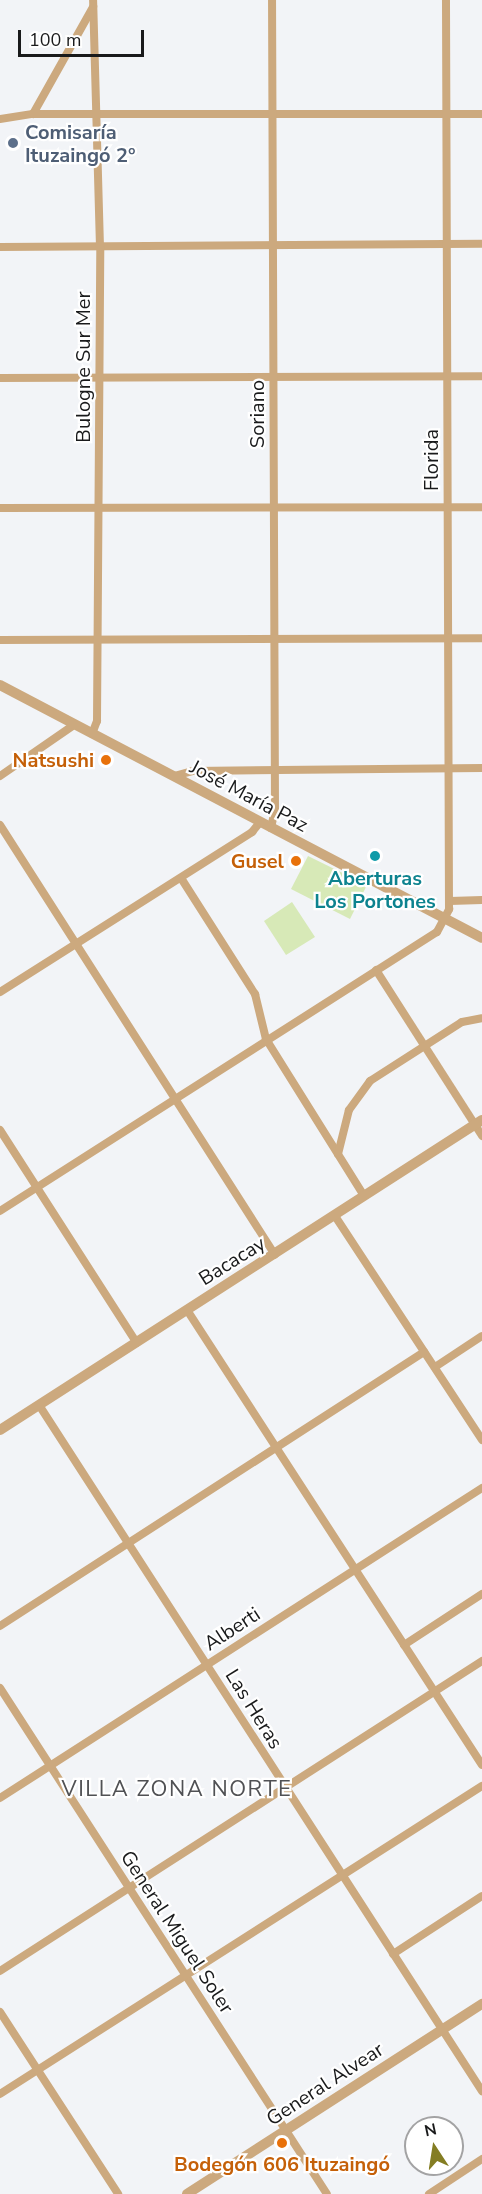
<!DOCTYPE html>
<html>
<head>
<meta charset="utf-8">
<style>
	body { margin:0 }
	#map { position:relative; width:482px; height:2194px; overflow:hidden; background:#f2f4f7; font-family:"Nunito Sans",sans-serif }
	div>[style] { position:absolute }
	.green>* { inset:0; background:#d7e9b7 }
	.minor>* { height:8px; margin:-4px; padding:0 4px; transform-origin:4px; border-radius:4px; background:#cca97e }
	.tertiary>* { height:10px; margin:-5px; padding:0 5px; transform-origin:5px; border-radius:5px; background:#cca97e }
	.dots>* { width:16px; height:16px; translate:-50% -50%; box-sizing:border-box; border:3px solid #fff; border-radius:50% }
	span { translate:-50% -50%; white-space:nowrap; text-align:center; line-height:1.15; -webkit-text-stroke:4.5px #fff; paint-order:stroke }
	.service-label { font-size:20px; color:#4e5e75; font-weight:700 }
	.left { translate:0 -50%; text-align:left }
	.street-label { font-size:20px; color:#191a1b }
	.food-label { font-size:20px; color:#c56008; font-weight:700 }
	.right { translate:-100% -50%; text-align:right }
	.culture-label { font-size:20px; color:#0d838f; font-weight:700 }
	.quarter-label { font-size:22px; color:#505154; letter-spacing:1.5px }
	.north { position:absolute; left:404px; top:2116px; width:60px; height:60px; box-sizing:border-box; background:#fff; border:2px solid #a3a3a4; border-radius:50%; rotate:348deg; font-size:16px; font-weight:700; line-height:24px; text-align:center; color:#191a1b }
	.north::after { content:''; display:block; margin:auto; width:21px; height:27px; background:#847d23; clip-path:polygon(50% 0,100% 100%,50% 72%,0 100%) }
	.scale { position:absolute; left:18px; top:30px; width:126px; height:27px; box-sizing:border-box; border:3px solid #191a1b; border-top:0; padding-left:8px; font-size:18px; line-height:21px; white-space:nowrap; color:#191a1b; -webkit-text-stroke:4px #fff; paint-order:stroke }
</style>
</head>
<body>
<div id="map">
	<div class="green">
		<div style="clip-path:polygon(308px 856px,367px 885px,350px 919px,291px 889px)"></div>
		<div style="clip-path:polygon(292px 902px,315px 937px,286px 955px,264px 921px)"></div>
	</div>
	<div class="minor">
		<div style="left:33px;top:114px;width:123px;rotate:-60.7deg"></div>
		<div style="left:0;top:119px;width:33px;rotate:-9deg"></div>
		<div style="left:33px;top:114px;width:449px"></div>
		<div style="left:0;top:247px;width:482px;rotate:-0.4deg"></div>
		<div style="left:0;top:378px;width:482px;rotate:-0.2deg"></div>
		<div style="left:0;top:508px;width:482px;rotate:-0.1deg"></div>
		<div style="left:0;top:640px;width:482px;rotate:-0.2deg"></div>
		<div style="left:92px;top:734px;width:14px;rotate:-69deg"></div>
		<div style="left:97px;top:721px;width:474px;rotate:-89.6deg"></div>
		<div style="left:100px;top:247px;width:247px;rotate:-91.6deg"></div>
		<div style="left:0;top:776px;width:90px;rotate:-34.6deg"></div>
		<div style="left:174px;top:776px;width:20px;rotate:-15deg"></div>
		<div style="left:193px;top:771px;width:289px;rotate:-0.6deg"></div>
		<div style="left:0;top:825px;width:510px;rotate:57.4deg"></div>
		<div style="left:271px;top:828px;width:19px;rotate:-78deg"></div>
		<div style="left:275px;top:809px;width:809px;rotate:-90.21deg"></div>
		<div style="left:181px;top:878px;width:138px;rotate:57.5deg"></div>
		<div style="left:255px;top:994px;width:46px;rotate:76.3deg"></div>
		<div style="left:266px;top:1039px;width:185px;rotate:58deg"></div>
		<div style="left:450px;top:901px;width:32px;rotate:-2deg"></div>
		<div style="left:376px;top:970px;width:197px;rotate:57.4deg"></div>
		<div style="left:0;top:992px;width:299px;rotate:-32.4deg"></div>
		<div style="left:252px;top:832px;width:13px;rotate:-51deg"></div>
		<div style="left:0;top:1130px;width:253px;rotate:57.3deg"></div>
		<div style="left:338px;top:1154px;width:45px;rotate:-76deg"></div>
		<div style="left:349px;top:1110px;width:36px;rotate:-54deg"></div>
		<div style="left:370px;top:1081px;width:109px;rotate:-32.7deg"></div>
		<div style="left:462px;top:1022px;width:20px;rotate:-11deg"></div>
		<div style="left:0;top:1211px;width:518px;rotate:-32.56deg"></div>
		<div style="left:437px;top:932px;width:26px;rotate:-62deg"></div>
		<div style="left:449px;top:909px;width:909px;rotate:-90.19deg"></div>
		<div style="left:335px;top:1216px;width:268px;rotate:56.7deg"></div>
		<div style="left:187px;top:1310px;width:542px;rotate:57.04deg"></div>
		<div style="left:435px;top:1367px;width:56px;rotate:-33.4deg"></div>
		<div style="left:39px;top:1405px;width:817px;rotate:57.15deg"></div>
		<div style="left:0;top:1626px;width:505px;rotate:-32.87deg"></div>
		<div style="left:404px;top:1645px;width:93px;rotate:-33.2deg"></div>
		<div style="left:0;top:1688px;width:602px;rotate:57.13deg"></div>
		<div style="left:0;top:1798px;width:573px;rotate:-32.75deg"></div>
		<div style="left:393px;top:1954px;width:106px;rotate:-33.1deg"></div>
		<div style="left:0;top:1971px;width:573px;rotate:-32.75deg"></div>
		<div style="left:0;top:2012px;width:217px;rotate:57deg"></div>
		<div style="left:0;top:2094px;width:572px;rotate:-32.58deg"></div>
		<div style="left:429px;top:2194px;width:64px;rotate:-33.4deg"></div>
	</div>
	<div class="tertiary">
		<div style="left:0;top:685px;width:544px;rotate:27.69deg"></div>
		<div style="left:0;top:1430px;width:573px;rotate:-32.75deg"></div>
		<div style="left:187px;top:2194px;width:351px;rotate:-32.8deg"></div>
	</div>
	<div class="dots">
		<div style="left:13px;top:143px;background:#5c6f8a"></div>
		<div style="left:106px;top:760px;background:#e8710a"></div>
		<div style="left:375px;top:856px;background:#0f9aa8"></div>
		<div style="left:296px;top:861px;background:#e8710a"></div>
		<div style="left:282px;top:2143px;background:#e8710a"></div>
	</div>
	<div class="service-label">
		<span class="left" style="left:25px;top:144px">Comisaría<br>Ituzaingó 2°</span>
	</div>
	<div class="street-label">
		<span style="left:83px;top:367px;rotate:-90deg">Bulogne Sur Mer</span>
		<span style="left:257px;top:414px;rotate:-90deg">Soriano</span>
		<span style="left:431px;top:460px;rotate:-90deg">Florida</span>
		<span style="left:249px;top:796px;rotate:28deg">José María Paz</span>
		<span style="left:232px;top:1261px;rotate:-32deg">Bacacay</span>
		<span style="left:232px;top:1629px;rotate:-33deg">Alberti</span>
		<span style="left:254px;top:1709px;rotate:58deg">Las Heras</span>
		<span style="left:177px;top:1932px;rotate:57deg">General Miguel Soler</span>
		<span style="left:325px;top:2084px;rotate:-33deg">General Alvear</span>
	</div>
	<div class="food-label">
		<span class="right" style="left:94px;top:760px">Natsushi</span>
		<span class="right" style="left:284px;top:861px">Gusel</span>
		<span style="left:282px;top:2164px">Bodegón 606 Ituzaingó</span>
	</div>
	<div class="culture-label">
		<span style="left:375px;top:890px">Aberturas<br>Los Portones</span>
	</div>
	<div class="quarter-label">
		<span style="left:177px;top:1790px">VILLA ZONA NORTE</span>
	</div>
	<div class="north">N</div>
	<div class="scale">100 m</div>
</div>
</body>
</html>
